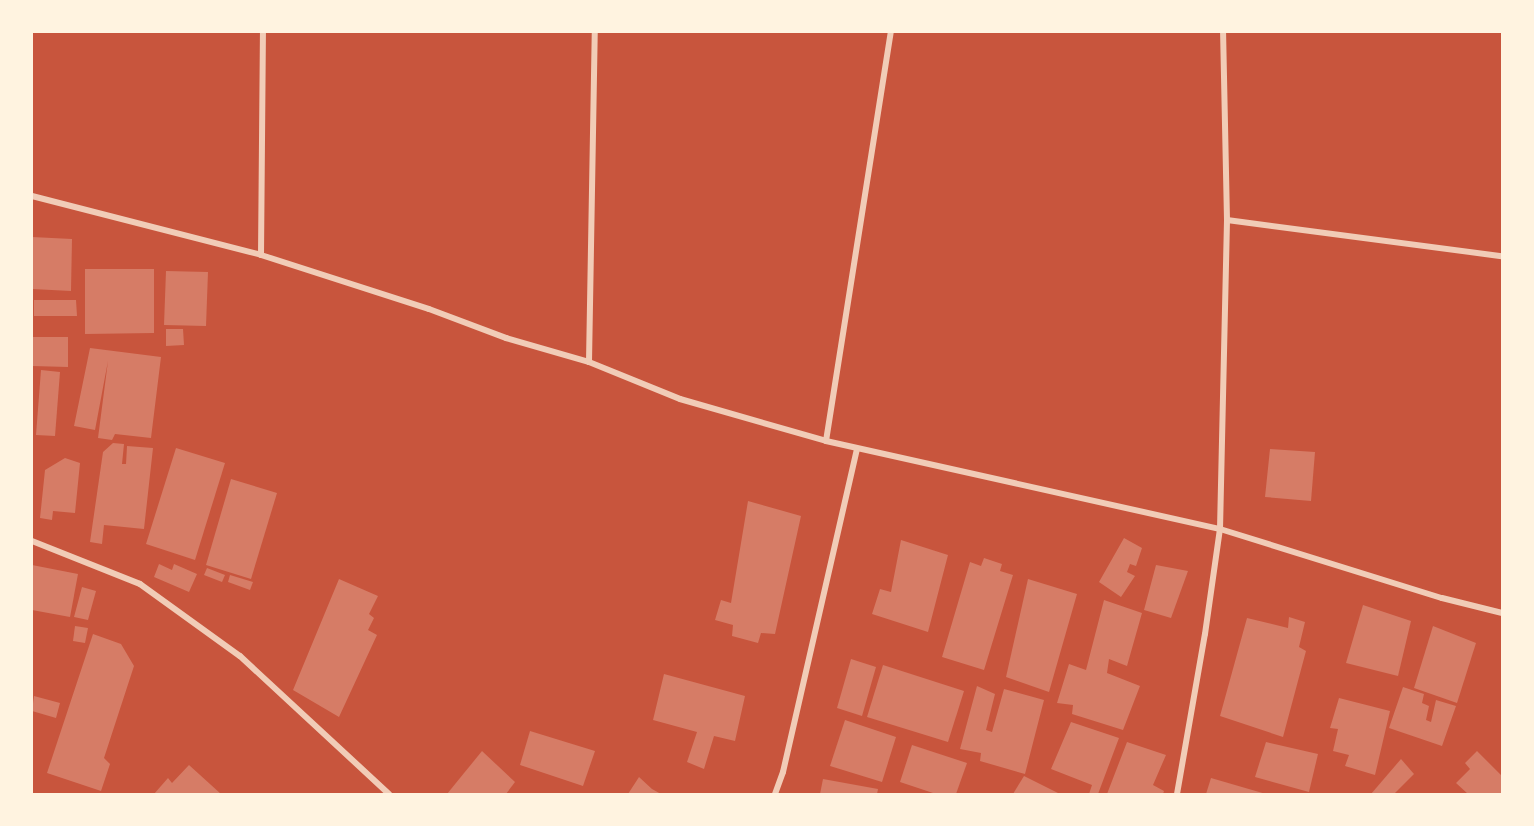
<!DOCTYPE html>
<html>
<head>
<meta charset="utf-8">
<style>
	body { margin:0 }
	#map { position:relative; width:1534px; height:826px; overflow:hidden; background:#c8553d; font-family:"Zilla Slab",serif }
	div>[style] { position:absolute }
	.building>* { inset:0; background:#d67c66 }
	.minor>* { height:6px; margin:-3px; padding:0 3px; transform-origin:3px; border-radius:3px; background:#f1ccb7 }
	span { translate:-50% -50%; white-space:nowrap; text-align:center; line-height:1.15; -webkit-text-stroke:6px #fff3e0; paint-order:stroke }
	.frame { position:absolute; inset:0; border:33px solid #fff3e0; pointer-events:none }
</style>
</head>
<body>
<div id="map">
	<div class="building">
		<div style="clip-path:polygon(32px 237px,72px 239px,71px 291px,32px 289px)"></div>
		<div style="clip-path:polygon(85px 269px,154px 269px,154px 333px,85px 334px)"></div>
		<div style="clip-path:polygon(166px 271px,208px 272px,206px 326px,164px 325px)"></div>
		<div style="clip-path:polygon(34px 300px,76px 300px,77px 316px,34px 316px)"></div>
		<div style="clip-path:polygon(166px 329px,183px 329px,184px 345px,166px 346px)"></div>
		<div style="clip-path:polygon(32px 337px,68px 337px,68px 367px,32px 366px)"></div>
		<div style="clip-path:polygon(90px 348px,161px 357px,151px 438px,115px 434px,112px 440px,98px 438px,108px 361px,95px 430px,74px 426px)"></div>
		<div style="clip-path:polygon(41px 370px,60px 372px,55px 436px,36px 435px)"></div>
		<div style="clip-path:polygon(113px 443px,124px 444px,122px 464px,126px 464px,127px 446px,153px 448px,144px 529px,104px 525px,102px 544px,90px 542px,103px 452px)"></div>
		<div style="clip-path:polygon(176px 448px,225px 463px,195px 560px,146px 544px)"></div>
		<div style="clip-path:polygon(1270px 449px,1315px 452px,1311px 501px,1265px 497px)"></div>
		<div style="clip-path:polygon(65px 458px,80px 463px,75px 513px,53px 511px,52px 520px,40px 518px,45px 470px)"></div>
		<div style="clip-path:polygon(231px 479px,277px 493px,251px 579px,206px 565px)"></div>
		<div style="clip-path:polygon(748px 501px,801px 516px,775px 634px,761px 633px,758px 643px,732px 636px,733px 625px,715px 620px,721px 600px,731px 603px)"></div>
		<div style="clip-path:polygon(1124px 538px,1142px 548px,1136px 566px,1130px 564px,1127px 572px,1135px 576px,1121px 597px,1099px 582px)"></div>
		<div style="clip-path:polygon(901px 540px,948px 555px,928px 632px,872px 614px,880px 589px,891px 592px)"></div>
		<div style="clip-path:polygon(984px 558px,1002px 564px,1000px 571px,1013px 575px,984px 670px,942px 657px,970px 562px,981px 566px)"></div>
		<div style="clip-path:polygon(159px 564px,172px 570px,174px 564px,197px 574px,189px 592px,154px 577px)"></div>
		<div style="clip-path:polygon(32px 565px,78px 574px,70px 617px,32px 610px)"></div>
		<div style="clip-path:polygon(1156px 565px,1188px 571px,1171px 618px,1144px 610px)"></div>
		<div style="clip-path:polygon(207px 568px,225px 575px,222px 582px,204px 575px)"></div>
		<div style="clip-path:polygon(230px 575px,253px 582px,250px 590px,228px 582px)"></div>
		<div style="clip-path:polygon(339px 579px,378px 596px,369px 614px,374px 618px,368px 630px,377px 635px,339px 717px,293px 690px)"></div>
		<div style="clip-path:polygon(1028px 579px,1077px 594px,1049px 692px,1006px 677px)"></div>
		<div style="clip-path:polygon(82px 587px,96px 591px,88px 620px,74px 617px)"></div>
		<div style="clip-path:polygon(1104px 600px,1142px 613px,1127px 666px,1109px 659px,1107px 673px,1140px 686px,1123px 730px,1072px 714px,1073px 705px,1057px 703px,1069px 664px,1086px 670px)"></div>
		<div style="clip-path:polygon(1363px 605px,1411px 621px,1398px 676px,1346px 663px)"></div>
		<div style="clip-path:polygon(1289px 617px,1305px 622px,1299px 647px,1306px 651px,1283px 737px,1220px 716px,1247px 618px,1288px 628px)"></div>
		<div style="clip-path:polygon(75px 626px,88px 628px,85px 643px,73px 641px)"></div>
		<div style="clip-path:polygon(1433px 626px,1476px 643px,1457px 703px,1414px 688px)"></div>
		<div style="clip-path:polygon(93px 634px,121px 644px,134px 666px,104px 758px,110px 764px,101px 791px,47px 773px)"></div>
		<div style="clip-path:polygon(851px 659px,876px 667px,862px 716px,837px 708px)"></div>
		<div style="clip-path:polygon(883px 665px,964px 691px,948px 742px,867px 717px)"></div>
		<div style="clip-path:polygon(664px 674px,745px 696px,735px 741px,714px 736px,704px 769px,687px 762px,697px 732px,653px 720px)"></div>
		<div style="clip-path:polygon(977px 686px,995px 694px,986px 730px,992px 732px,1004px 689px,1044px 700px,1025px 774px,980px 761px,981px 753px,960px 749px)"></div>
		<div style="clip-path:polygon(1403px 687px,1424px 694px,1422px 703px,1429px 706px,1426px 720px,1431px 722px,1436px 700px,1456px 706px,1442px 746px,1389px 728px)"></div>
		<div style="clip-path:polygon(34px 696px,60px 703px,56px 718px,32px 711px)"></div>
		<div style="clip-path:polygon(1339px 698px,1390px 711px,1375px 775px,1345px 766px,1349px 755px,1333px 751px,1338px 729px,1330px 728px)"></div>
		<div style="clip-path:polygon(845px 720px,896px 737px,882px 782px,830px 766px)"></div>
		<div style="clip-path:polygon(1071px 722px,1119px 738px,1098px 794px,1089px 794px,1092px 785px,1051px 769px)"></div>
		<div style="clip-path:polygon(530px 731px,595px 751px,583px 786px,520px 765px)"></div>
		<div style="clip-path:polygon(1127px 742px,1166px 755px,1153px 785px,1164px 791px,1163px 794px,1107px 794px)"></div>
		<div style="clip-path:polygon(1266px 742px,1318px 754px,1309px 792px,1255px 777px)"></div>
		<div style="clip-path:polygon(912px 745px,967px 763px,956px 794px,936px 794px,900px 782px)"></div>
		<div style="clip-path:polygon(482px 751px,515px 782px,506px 794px,447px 794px)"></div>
		<div style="clip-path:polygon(1477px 751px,1502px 776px,1502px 794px,1468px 794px,1456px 783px,1470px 769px,1465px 763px)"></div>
		<div style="clip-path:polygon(1401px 759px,1414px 774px,1394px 794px,1371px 794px)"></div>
		<div style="clip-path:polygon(189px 765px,221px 794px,154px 794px,168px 778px,172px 783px)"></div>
		<div style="clip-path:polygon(1024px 776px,1060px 794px,1013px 794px)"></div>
		<div style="clip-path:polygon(639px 777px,652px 789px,661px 794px,628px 794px)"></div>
		<div style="clip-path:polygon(1211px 778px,1266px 794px,1206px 794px)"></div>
		<div style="clip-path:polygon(823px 779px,878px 789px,877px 794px,820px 794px)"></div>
	</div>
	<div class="minor">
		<div style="left:32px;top:196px;width:236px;rotate:14.4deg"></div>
		<div style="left:261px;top:255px;width:176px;rotate:17.8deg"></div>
		<div style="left:429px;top:309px;width:82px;rotate:20.6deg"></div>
		<div style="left:506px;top:338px;width:86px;rotate:16.1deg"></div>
		<div style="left:589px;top:362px;width:98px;rotate:22.1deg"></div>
		<div style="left:680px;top:399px;width:152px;rotate:16deg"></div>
		<div style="left:826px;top:441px;width:404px;rotate:12.6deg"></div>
		<div style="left:1220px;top:529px;width:232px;rotate:17.3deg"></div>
		<div style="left:1442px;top:598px;width:62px;rotate:14deg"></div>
		<div style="left:1227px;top:220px;width:277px;rotate:7.5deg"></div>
		<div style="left:261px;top:255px;width:223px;rotate:-89.5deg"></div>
		<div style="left:589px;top:362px;width:330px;rotate:-89deg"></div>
		<div style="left:826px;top:441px;width:414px;rotate:-81deg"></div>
		<div style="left:32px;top:541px;width:116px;rotate:21.7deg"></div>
		<div style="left:140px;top:584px;width:123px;rotate:35.8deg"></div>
		<div style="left:240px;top:656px;width:203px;rotate:42.8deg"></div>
		<div style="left:775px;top:794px;width:23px;rotate:-70deg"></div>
		<div style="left:783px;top:772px;width:331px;rotate:-77.1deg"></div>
		<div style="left:1177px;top:794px;width:162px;rotate:-80.1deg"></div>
		<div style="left:1205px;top:634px;width:106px;rotate:-81.9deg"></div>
		<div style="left:1220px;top:529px;width:309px;rotate:-88.7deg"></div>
		<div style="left:1227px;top:220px;width:188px;rotate:-91.2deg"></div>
	</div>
	<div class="frame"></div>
</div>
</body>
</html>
